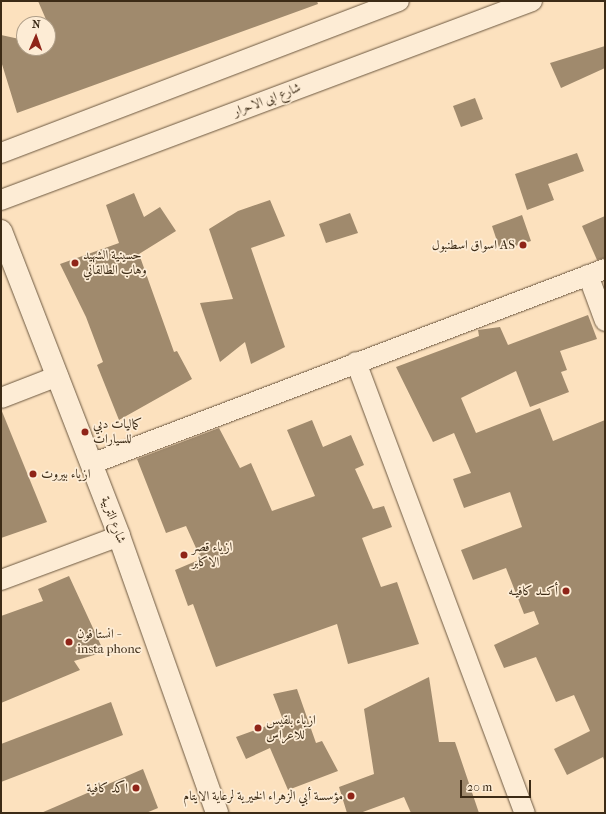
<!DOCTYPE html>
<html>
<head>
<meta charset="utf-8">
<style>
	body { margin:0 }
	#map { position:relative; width:606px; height:814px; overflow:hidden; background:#fce1be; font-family:"IM FELL French Canon",Amiri,serif }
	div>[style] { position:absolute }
	.building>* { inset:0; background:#a08a6d }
	.roads { filter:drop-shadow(0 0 1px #6c5840) drop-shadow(0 0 1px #6c5840) }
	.minor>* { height:20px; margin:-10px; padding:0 10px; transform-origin:10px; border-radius:10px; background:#fdecd5 }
	.tertiary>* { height:22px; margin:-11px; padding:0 11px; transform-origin:11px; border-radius:11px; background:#fdecd5 }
	.dots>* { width:11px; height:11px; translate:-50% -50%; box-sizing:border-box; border:2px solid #fdecd5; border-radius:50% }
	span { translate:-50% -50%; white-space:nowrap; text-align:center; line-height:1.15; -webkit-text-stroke:3.5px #fdecd5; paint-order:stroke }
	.street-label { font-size:13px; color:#3c2b16 }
	.poi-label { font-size:13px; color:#3c2b16 }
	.right { translate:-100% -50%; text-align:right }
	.left { translate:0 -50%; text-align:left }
	.frame { position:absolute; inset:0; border:2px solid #3c2b16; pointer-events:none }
	.north { position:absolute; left:16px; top:16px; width:40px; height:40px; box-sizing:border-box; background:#fdecd5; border:1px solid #b09f89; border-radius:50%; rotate:2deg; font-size:11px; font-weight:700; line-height:16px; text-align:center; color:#3c2b16 }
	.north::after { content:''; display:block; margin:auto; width:14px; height:18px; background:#8f2418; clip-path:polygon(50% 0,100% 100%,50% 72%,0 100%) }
	.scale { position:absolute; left:460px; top:780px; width:71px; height:18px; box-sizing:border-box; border:2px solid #3c2b16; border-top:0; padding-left:5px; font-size:12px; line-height:14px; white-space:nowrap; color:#3c2b16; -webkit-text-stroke:3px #fdecd5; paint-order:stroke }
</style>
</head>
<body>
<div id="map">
	<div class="building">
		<div style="clip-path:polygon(38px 1px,317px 1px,318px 4px,17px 113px,1px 61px,1px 35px,24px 40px,24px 48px,48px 48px,48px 24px)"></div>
		<div style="clip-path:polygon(605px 46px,605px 68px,561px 88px,550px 63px)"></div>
		<div style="clip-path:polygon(475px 98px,483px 119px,461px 127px,453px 106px)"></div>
		<div style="clip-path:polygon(577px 153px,584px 171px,548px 184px,554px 200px,527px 210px,515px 174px)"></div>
		<div style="clip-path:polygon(134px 193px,144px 217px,160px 207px,176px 231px,139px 254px,174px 352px,177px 351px,192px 379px,119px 420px,97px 365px,103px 362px,86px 317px,60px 264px,119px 243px,106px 205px)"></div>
		<div style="clip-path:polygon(270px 200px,285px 236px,251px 248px,285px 347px,251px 364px,245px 342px,220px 362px,200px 303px,233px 299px,209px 229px,238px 211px)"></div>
		<div style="clip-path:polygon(350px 213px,358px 233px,326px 243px,319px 224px)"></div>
		<div style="clip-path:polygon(522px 215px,531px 241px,506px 249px,505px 245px,499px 247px,492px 226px)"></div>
		<div style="clip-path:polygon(605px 216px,605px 258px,597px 260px,582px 226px)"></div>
		<div style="clip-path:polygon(588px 315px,597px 339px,560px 351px,567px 370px,561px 372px,569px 392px,530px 407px,516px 371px,461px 398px,476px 433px,540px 408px,553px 441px,605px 420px,605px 763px,603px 757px,567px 775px,554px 749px,590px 731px,574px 695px,556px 702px,536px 657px,504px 668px,494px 645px,539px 624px,534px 611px,524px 614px,506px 568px,473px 580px,461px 550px,522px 527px,510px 492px,464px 508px,453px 479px,471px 473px,454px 433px,433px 442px,396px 367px,479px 336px,478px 330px,500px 327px,508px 345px)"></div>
		<div style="clip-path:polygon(1px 409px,47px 522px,1px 538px)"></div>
		<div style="clip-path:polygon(312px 420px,323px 447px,351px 435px,364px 465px,355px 469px,373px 509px,384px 506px,392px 527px,362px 538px,381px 587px,397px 582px,419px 644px,348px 664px,337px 624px,216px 667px,193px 604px,188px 606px,175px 570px,201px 559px,186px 526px,166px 533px,137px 459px,219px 428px,240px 468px,251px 463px,272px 511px,315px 496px,287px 430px)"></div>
		<div style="clip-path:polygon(69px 576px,104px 652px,74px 661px,80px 670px,1px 703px,1px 616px,43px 601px,38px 589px)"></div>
		<div style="clip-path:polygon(429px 677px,439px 742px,455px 742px,479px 813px,411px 813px,404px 797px,360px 813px,347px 813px,339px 787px,374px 774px,364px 709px)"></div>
		<div style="clip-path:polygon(297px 689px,316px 743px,322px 741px,338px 771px,288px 790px,270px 748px,246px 759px,236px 737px,283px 720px,273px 694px)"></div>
		<div style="clip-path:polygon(111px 702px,123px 735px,1px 782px,1px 744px)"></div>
		<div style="clip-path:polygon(143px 769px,158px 808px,146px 813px,41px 813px)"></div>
	</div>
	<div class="roads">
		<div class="minor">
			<div style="left:1px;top:153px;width:426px;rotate:-20.9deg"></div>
			<div style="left:1px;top:200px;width:567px;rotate:-20.54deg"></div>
			<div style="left:588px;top:275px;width:49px;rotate:69.7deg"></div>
			<div style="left:356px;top:362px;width:482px;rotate:69.5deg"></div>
			<div style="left:1px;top:398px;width:61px;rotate:-21.1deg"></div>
			<div style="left:91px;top:464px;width:550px;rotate:-20.78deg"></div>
			<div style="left:1px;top:580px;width:126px;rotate:-20.4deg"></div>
		</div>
		<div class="tertiary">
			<div style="left:1px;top:231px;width:327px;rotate:68.8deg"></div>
			<div style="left:119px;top:536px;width:294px;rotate:70.5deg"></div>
		</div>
	</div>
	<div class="dots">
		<div style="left:523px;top:245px;background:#8f2418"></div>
		<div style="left:75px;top:263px;background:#8f2418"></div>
		<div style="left:85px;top:432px;background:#8f2418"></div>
		<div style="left:33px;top:474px;background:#8f2418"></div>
		<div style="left:184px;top:555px;background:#8f2418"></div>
		<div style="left:566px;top:591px;background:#8f2418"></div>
		<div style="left:69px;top:642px;background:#8f2418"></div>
		<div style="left:258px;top:728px;background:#8f2418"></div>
		<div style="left:136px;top:788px;background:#8f2418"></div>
		<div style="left:351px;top:796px;background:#8f2418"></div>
	</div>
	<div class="street-label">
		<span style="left:267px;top:100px;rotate:-21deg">شارع ابی الاحرار</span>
		<span style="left:113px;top:520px;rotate:69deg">شارع التربية</span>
	</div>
	<div class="poi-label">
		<span class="right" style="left:515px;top:245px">اسواق اسطنبول AS</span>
		<span class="left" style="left:83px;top:263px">حسينية الشهيد<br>وهاب الطالقاني</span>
		<span class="left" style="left:93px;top:432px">كماليات دبي<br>للسيارات</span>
		<span class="left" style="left:41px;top:474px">ازياء بيروت</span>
		<span class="left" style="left:192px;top:555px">ازياء قصر<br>الاكابر</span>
		<span class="right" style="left:558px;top:591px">أكــد كافيـه</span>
		<span class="left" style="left:77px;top:642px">انستا فون -<br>insta phone</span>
		<span class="left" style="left:266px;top:728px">ازياء بلقيس<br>للاعراس</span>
		<span class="right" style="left:128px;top:788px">اكد كافية</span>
		<span class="right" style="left:343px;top:796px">مؤسسة أبي الزهراء الخيرية لرعاية الايتام</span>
	</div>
	<div class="frame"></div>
	<div class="north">N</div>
	<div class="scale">20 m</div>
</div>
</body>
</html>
